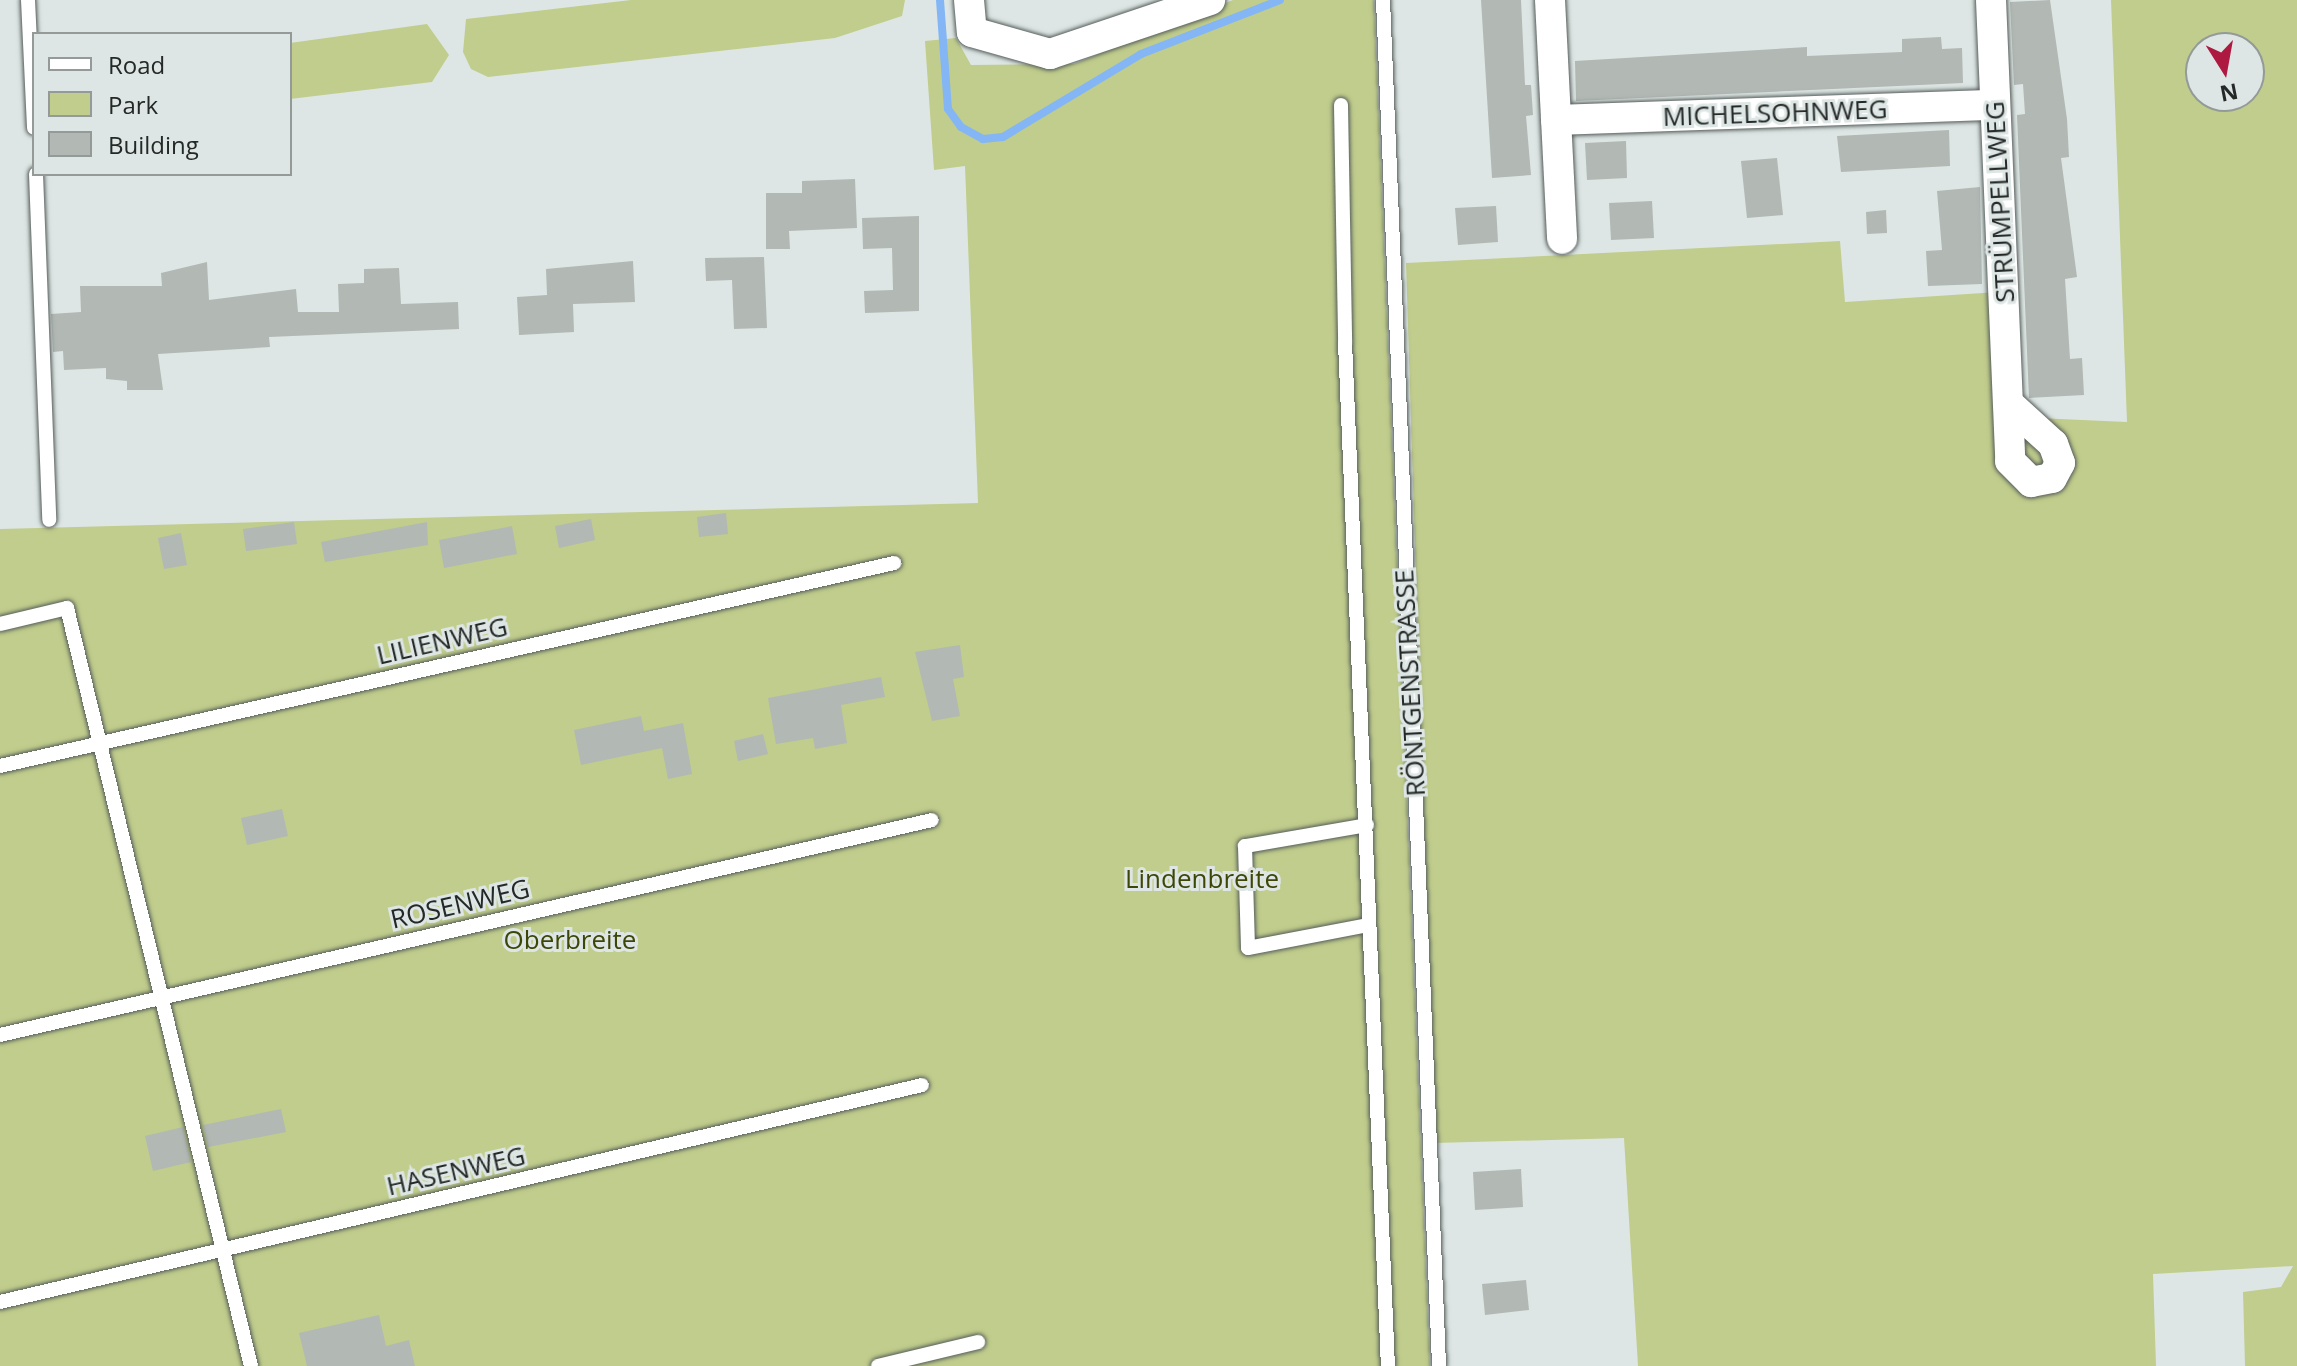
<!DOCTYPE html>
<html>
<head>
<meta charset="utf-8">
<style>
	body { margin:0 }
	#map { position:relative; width:2297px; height:1366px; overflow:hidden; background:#dde6e4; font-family:"Open Sans",sans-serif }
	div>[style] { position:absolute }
	.green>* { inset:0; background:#c1cd8c }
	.stream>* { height:8px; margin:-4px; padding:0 4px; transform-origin:4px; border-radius:4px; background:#84b6f5 }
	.building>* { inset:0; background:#b2b8b3 }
	.roads { filter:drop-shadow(0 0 2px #555d5b) drop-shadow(0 0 2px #555d5b) }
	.lane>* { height:14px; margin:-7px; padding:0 7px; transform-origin:7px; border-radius:7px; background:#fff }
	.street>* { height:30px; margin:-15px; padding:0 15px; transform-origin:15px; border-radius:15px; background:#fff }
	span { translate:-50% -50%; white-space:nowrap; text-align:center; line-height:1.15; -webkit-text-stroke:6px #dde6e4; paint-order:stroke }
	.street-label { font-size:26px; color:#242827 }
	.park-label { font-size:26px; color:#3e4607 }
	.legend { position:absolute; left:32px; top:32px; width:260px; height:144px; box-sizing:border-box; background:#dde6e4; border:2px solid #939a98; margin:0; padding:10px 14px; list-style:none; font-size:24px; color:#242827 }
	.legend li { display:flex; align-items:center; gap:16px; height:40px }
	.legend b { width:40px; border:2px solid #939a98 }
	.north { position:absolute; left:2185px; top:32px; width:80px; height:80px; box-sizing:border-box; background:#dde6e4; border:2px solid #939a98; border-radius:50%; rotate:169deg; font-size:22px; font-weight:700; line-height:32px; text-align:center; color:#242827 }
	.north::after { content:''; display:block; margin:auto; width:28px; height:36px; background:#ad1941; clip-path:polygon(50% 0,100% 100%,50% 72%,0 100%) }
</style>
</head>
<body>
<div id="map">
	<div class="green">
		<div style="clip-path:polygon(631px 0,905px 0,902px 16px,835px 38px,488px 77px,471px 69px,463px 52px,466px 19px)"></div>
		<div style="clip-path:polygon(1233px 0,1374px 0,1430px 1366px,0 1366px,0 529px,978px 503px,965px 166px,934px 170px,925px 41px,956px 38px,971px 65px,1074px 64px)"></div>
		<div style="clip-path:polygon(evenodd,2111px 0,2297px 0,2297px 1366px,2245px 1366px,2243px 1292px,2281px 1287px,2293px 1266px,2153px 1274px,2156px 1366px,1638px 1366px,1624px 1138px,1434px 1143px,1406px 263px,1840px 241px,1845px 302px,1998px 292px,1996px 416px,2127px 422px,2111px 0,2201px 48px,2249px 48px,2249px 96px,2201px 96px,2201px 48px)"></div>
		<div style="clip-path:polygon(427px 24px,449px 55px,432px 82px,290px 99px,290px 43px)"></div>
	</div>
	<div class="stream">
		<div style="left:940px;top:0;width:109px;rotate:85.8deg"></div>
		<div style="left:948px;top:109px;width:22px;rotate:54deg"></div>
		<div style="left:961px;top:127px;width:25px;rotate:29deg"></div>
		<div style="left:983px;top:139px;width:20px;rotate:-6deg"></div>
		<div style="left:1003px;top:137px;width:161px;rotate:-31deg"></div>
		<div style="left:1141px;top:54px;width:149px;rotate:-21.2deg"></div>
	</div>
	<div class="building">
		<div style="clip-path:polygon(1481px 0,1521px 0,1525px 85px,1531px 85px,1533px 115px,1526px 116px,1531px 175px,1492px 178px)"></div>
		<div style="clip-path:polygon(2050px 0,2067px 119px,2069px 157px,2061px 158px,2077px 277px,2065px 279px,2070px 359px,2082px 358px,2084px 395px,2029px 398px,2017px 115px,2025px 114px,2023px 84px,2014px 85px,2010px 2px)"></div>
		<div style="clip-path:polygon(1941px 37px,1942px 49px,1962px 48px,1963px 83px,1576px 101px,1575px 61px,1807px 47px,1807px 56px,1902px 52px,1902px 39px)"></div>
		<div style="clip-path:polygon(1949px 130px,1950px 166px,1841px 172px,1837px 136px)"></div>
		<div style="clip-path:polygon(1626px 141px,1627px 178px,1587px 180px,1585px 143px)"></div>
		<div style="clip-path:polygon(1777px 158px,1783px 215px,1747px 218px,1741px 161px)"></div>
		<div style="clip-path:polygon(855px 179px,857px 228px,789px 231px,790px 249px,766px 249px,766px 193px,802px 193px,802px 181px)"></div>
		<div style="clip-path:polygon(1980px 187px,1982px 284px,1928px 286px,1926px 251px,1942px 250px,1937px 191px)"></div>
		<div style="clip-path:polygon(1652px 201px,1654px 238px,1611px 240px,1609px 203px)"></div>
		<div style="clip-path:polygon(1496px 206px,1498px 242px,1458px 245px,1455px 208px)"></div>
		<div style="clip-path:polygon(1886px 210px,1887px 233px,1867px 234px,1866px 212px)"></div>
		<div style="clip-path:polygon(919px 216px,919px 311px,865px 313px,864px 291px,893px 290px,892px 248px,863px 249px,862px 218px)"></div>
		<div style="clip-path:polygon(764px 257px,767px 328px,734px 329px,732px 280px,706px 281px,705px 258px)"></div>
		<div style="clip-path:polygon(633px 261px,635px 302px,573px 304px,574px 332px,519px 335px,517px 297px,547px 295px,546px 269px)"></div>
		<div style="clip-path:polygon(207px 262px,209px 300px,296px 289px,298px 312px,339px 312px,338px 284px,364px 283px,364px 269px,399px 268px,401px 304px,458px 302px,459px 329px,269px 337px,270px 347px,158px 354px,163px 390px,127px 390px,127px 381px,106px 379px,106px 368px,64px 370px,63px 351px,53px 352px,51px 314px,81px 312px,80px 286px,162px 286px,161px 273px)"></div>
		<div style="clip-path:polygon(726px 513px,728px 534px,699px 537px,697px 517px)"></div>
		<div style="clip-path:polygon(591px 519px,595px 540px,559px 548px,555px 526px)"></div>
		<div style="clip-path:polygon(294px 522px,297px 544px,246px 551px,243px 529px)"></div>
		<div style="clip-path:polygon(427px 522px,428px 545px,325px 562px,321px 542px)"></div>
		<div style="clip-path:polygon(512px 526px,517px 554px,444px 568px,439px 540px)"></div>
		<div style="clip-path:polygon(181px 533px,187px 565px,164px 569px,158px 538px)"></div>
		<div style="clip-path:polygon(960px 645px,964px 677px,953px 679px,960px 716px,932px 721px,915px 652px)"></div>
		<div style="clip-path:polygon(881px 677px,885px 697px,841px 705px,847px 743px,815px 749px,813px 738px,776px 744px,768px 698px)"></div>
		<div style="clip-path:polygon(641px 716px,644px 731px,683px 723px,692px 774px,668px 779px,662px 748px,581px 765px,574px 730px)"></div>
		<div style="clip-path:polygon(763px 734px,768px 754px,738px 761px,734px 741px)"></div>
		<div style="clip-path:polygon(282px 809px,288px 836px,247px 845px,241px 818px)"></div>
		<div style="clip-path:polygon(281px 1109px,286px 1132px,208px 1147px,203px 1125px)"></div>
		<div style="clip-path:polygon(183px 1127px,191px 1162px,153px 1171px,145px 1136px)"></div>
		<div style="clip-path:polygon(1521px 1169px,1523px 1207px,1475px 1210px,1473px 1172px)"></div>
		<div style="clip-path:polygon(1526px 1280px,1529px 1310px,1485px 1315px,1482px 1284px)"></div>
		<div style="clip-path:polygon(379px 1315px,386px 1346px,409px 1340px,415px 1366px,307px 1366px,299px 1333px)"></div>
	</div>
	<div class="roads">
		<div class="lane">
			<div style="left:28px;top:0;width:128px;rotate:87.3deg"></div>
			<div style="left:1383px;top:0;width:1367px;rotate:87.65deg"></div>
			<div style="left:1341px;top:105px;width:237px;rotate:89deg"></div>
			<div style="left:1345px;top:342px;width:1025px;rotate:87.6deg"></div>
			<div style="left:36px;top:174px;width:346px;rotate:87.8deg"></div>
			<div style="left:0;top:624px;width:69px;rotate:-13.4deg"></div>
			<div style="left:67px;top:608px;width:780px;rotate:76.36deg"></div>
			<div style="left:0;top:766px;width:917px;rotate:-12.79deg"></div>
			<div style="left:1367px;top:825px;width:124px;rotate:170.2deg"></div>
			<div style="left:1245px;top:846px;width:102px;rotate:88.3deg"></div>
			<div style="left:1248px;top:948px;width:123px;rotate:-10.8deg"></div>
			<div style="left:0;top:1035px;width:956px;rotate:-12.99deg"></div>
			<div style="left:0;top:1302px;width:947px;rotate:-13.24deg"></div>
			<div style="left:878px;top:1366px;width:103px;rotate:-13.5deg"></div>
		</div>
		<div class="street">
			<div style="left:969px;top:0;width:32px;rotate:85deg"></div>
			<div style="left:972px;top:32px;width:81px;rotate:15.8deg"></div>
			<div style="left:1050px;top:54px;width:169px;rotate:-18.6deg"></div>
			<div style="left:1550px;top:0;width:239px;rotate:87.1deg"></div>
			<div style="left:1991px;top:0;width:461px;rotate:87.6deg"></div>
			<div style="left:2010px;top:461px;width:30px;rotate:45deg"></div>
			<div style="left:2031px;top:482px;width:21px;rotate:-11deg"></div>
			<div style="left:2052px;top:478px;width:17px;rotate:-62deg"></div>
			<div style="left:2060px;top:463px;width:20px;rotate:-110deg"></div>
			<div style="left:2053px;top:444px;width:59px;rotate:-137.7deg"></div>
			<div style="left:1556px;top:120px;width:439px;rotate:-2deg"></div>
		</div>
	</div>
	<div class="street-label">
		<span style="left:1775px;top:113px;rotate:-2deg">MICHELSOHNWEG</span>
		<span style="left:2000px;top:202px;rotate:-93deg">STRÜMPELLWEG</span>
		<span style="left:442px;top:641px;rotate:-13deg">LILIENWEG</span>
		<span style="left:1410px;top:683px;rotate:-93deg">RÖNTGENSTRASSE</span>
		<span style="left:460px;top:904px;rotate:-13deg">ROSENWEG</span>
		<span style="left:456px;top:1171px;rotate:-13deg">HASENWEG</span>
	</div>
	<div class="park-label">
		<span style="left:1202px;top:879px">Lindenbreite</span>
		<span style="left:570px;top:940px">Oberbreite</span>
	</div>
	<ul class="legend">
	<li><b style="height:10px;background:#fff"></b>Road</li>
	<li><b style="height:22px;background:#c1cd8c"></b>Park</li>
	<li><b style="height:22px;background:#b2b8b3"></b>Building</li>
	</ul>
	<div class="north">N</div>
</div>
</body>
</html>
